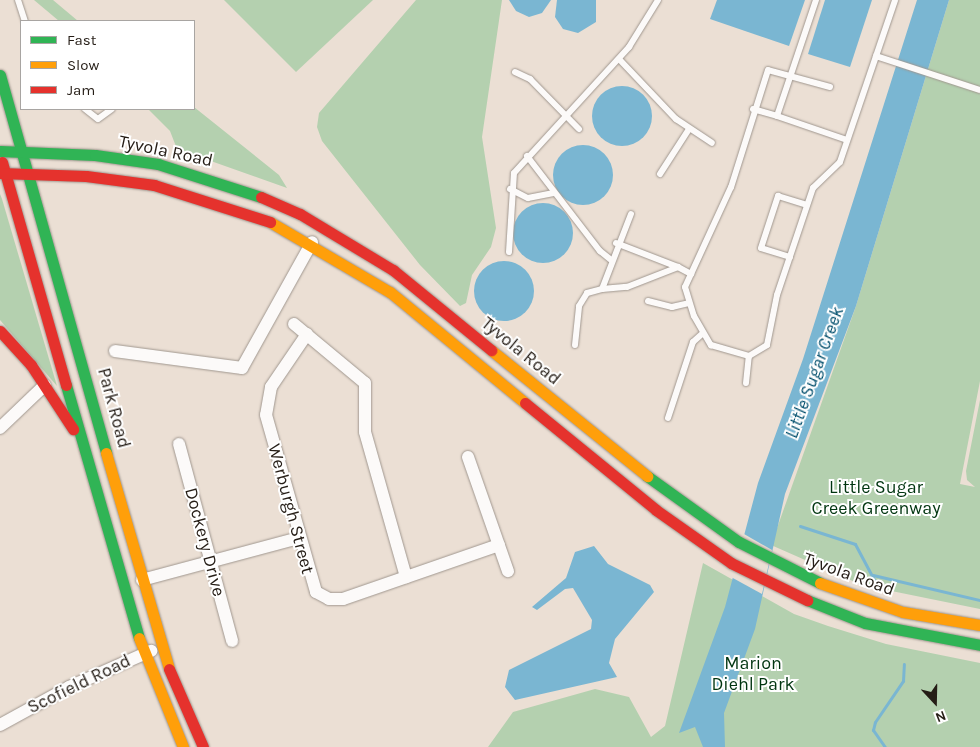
<!DOCTYPE html>
<html>
<head>
<meta charset="utf-8">
<style>
	body { margin:0 }
	#map { position:relative; width:980px; height:747px; overflow:hidden; background:#ebdfd4; font-family:Karla,sans-serif }
	div>[style] { position:absolute }
	.green>* { inset:0; background:#b4d0af }
	.water>* { inset:0; background:#7ab6d2 }
	.round { border-radius:50% }
	.pier>* { inset:0; background:#ebdfd4 }
	.stream>* { height:3px; margin:-1.5px; padding:0 1.5px; transform-origin:1.5px; border-radius:1.5px; background:#7ab6d2 }
	.roads { filter:drop-shadow(0 0 1px #a0978f) drop-shadow(0 0 1px #a0978f) }
	.lane>* { height:6px; margin:-3px; padding:0 3px; transform-origin:3px; border-radius:3px; background:#fcfaf9 }
	.street>* { height:12px; margin:-6px; padding:0 6px; transform-origin:6px; border-radius:6px; background:#fcfaf9 }
	.fast>* { height:11px; margin:-5.5px; padding:0 5.5px; transform-origin:5.5px; border-radius:5.5px; background:#30b455 }
	.slow>* { height:11px; margin:-5.5px; padding:0 5.5px; transform-origin:5.5px; border-radius:5.5px; background:#ff9f0a }
	.jam>* { height:11px; margin:-5.5px; padding:0 5.5px; transform-origin:5.5px; border-radius:5.5px; background:#e5322d }
	span { translate:-50% -50%; white-space:nowrap; text-align:center; line-height:1.15; -webkit-text-stroke:4px #fff; paint-order:stroke }
	.street-label { font-size:18px; color:#251d16 }
	.park-label { font-size:18px; color:#003510 }
	.water-label { font-size:19px; color:#004e6c; font-style:italic }
	.legend { position:absolute; left:20px; top:20px; width:175px; height:90px; box-sizing:border-box; background:#fff; border:1px solid #a8a5a2; margin:0; padding:6px 9px; list-style:none; font-size:15px; color:#251d16 }
	.legend li { display:flex; align-items:center; gap:10px; height:25px }
	.legend b { width:25px; border:1px solid #a8a5a2 }
	.north { position:absolute; left:910px; top:677px; width:50px; height:50px; -webkit-text-stroke:4px #fff; paint-order:stroke; rotate:159deg; font-size:14px; font-weight:700; line-height:20px; text-align:center; color:#251d16 }
	.north::after { content:''; display:block; margin:auto; width:18px; height:22px; background:#251d16; clip-path:polygon(50% 0,100% 100%,50% 72%,0 100%) }
</style>
</head>
<body>
<div id="map">
	<div class="green">
		<div style="clip-path:polygon(34px 0,53px 0,78px 21px,59px 21px)"></div>
		<div style="clip-path:polygon(224px 0,373px 0,296px 72px)"></div>
		<div style="clip-path:polygon(416px 0,502px 0,482px 137px,496px 228px,491px 247px,472px 275px,466px 303px,460px 306px,420px 265px,322px 141px,317px 127px,319px 113px)"></div>
		<div style="clip-path:polygon(949px 0,980px 0,980px 381px,960px 484px,975px 487px,967px 480px,966px 471px,980px 400px,980px 609px,862px 585px,771px 545px,856px 306px)"></div>
		<div style="clip-path:polygon(194px 107px,279px 175px,287px 188px,177px 149px,170px 131px,148px 109px)"></div>
		<div style="clip-path:polygon(0 194px,2px 199px,57px 386px,0 320px)"></div>
		<div style="clip-path:polygon(703px 563px,794px 614px,828px 626px,886px 644px,980px 663px,980px 747px,488px 747px,513px 712px,595px 689px,629px 697px,651px 737px,665px 726px)"></div>
	</div>
	<div class="water">
		<div style="clip-path:polygon(509px 0,551px 0,542px 13px,529px 17px,516px 11px)"></div>
		<div style="clip-path:polygon(557px 0,596px 0,596px 22px,578px 33px,563px 29px,555px 17px)"></div>
		<div style="clip-path:polygon(717px 0,805px 0,789px 46px,710px 19px)"></div>
		<div style="clip-path:polygon(825px 0,872px 0,850px 67px,808px 54px)"></div>
		<div style="clip-path:polygon(917px 0,949px 0,856px 306px,785px 494px,755px 629px,724px 713px,725px 747px,703px 747px,695px 727px,679px 733px,725px 607px,758px 483px,803px 359px)"></div>
		<div class="round" style="left:592px;top:86px;width:60px;height:60px"></div>
		<div class="round" style="left:553px;top:145px;width:60px;height:60px"></div>
		<div class="round" style="left:513px;top:203px;width:60px;height:60px"></div>
		<div class="round" style="left:474px;top:261px;width:60px;height:60px"></div>
		<div style="clip-path:polygon(594px 546px,608px 564px,650px 585px,654px 592px,615px 639px,609px 663px,617px 677px,515px 700px,505px 687px,509px 670px,591px 629px,592px 620px,573px 588px,565px 589px,537px 610px,532px 607px,566px 578px,575px 552px)"></div>
	</div>
	<div class="pier">
		<div style="clip-path:polygon(744px 534px,772px 550px,762px 594px,731px 577px)"></div>
	</div>
	<div class="stream">
		<div style="left:800px;top:526px;width:58px;rotate:18.1deg"></div>
		<div style="left:855px;top:544px;width:53px;rotate:62deg"></div>
		<div style="left:873px;top:575px;width:110px;rotate:13.2deg"></div>
		<div style="left:885px;top:747px;width:21px;rotate:-125deg"></div>
		<div style="left:873px;top:730px;width:8px;rotate:-76deg"></div>
		<div style="left:875px;top:722px;width:50px;rotate:-55.7deg"></div>
		<div style="left:903px;top:681px;width:17px;rotate:-87deg"></div>
	</div>
	<div class="roads">
		<div class="lane">
			<div style="left:18px;top:0;width:22px;rotate:72deg"></div>
			<div style="left:816px;top:0;width:122px;rotate:108.6deg"></div>
			<div style="left:777px;top:116px;width:74px;rotate:18.9deg"></div>
			<div style="left:876px;top:56px;width:109px;rotate:18.1deg"></div>
			<div style="left:619px;top:59px;width:83px;rotate:46.5deg"></div>
			<div style="left:676px;top:119px;width:43px;rotate:33.7deg"></div>
			<div style="left:515px;top:72px;width:17px;rotate:25deg"></div>
			<div style="left:530px;top:79px;width:70px;rotate:45.6deg"></div>
			<div style="left:830px;top:87px;width:64px;rotate:-164.7deg"></div>
			<div style="left:768px;top:70px;width:123px;rotate:107.5deg"></div>
			<div style="left:731px;top:187px;width:110px;rotate:114.7deg"></div>
			<div style="left:685px;top:287px;width:30px;rotate:73deg"></div>
			<div style="left:694px;top:316px;width:34px;rotate:60deg"></div>
			<div style="left:711px;top:345px;width:40px;rotate:16deg"></div>
			<div style="left:749px;top:356px;width:21px;rotate:-31deg"></div>
			<div style="left:767px;top:345px;width:51px;rotate:-78.7deg"></div>
			<div style="left:777px;top:295px;width:113px;rotate:-71.4deg"></div>
			<div style="left:813px;top:188px;width:37px;rotate:-44deg"></div>
			<div style="left:840px;top:162px;width:171px;rotate:-71.2deg"></div>
			<div style="left:85px;top:109px;width:16px;rotate:38deg"></div>
			<div style="left:98px;top:119px;width:17px;rotate:-36deg"></div>
			<div style="left:753px;top:109px;width:25px;rotate:16deg"></div>
			<div style="left:527px;top:156px;width:120px;rotate:52.5deg"></div>
			<div style="left:600px;top:251px;width:13px;rotate:39deg"></div>
			<div style="left:660px;top:174px;width:54px;rotate:-57.2deg"></div>
			<div style="left:510px;top:189px;width:20px;rotate:27deg"></div>
			<div style="left:528px;top:198px;width:26px;rotate:-11deg"></div>
			<div style="left:631px;top:214px;width:80px;rotate:111.1deg"></div>
			<div style="left:602px;top:289px;width:25px;rotate:-5deg"></div>
			<div style="left:627px;top:287px;width:55px;rotate:-21.4deg"></div>
			<div style="left:678px;top:267px;width:15px;rotate:28deg"></div>
			<div style="left:616px;top:243px;width:66px;rotate:21.2deg"></div>
			<div style="left:509px;top:252px;width:79px;rotate:-86.4deg"></div>
			<div style="left:514px;top:173px;width:171px;rotate:-47.6deg"></div>
			<div style="left:629px;top:47px;width:55px;rotate:-58.3deg"></div>
			<div style="left:790px;top:257px;width:30px;rotate:-163deg"></div>
			<div style="left:761px;top:248px;width:55px;rotate:-71.9deg"></div>
			<div style="left:778px;top:196px;width:30px;rotate:17deg"></div>
			<div style="left:648px;top:301px;width:25px;rotate:14deg"></div>
			<div style="left:672px;top:307px;width:17px;rotate:-13deg"></div>
			<div style="left:575px;top:345px;width:39px;rotate:-84deg"></div>
			<div style="left:579px;top:306px;width:15px;rotate:-58deg"></div>
			<div style="left:587px;top:293px;width:16px;rotate:-15deg"></div>
			<div style="left:746px;top:383px;width:27px;rotate:-84deg"></div>
			<div style="left:668px;top:418px;width:80px;rotate:-71.8deg"></div>
			<div style="left:693px;top:342px;width:12px;rotate:-42deg"></div>
		</div>
		<div class="street">
			<div style="left:294px;top:324px;width:92px;rotate:39.7deg"></div>
			<div style="left:365px;top:383px;width:49px;rotate:90deg"></div>
			<div style="left:365px;top:432px;width:151px;rotate:74.2deg"></div>
			<div style="left:307px;top:334px;width:64px;rotate:124.2deg"></div>
			<div style="left:271px;top:387px;width:28px;rotate:100deg"></div>
			<div style="left:266px;top:415px;width:184px;rotate:74.2deg"></div>
			<div style="left:316px;top:592px;width:15px;rotate:28deg"></div>
			<div style="left:329px;top:599px;width:14px"></div>
			<div style="left:343px;top:599px;width:165px;rotate:-19.1deg"></div>
			<div style="left:115px;top:351px;width:128px;rotate:7.6deg"></div>
			<div style="left:242px;top:368px;width:144px;rotate:-60.9deg"></div>
			<div style="left:0;top:428px;width:62px;rotate:-43.7deg"></div>
			<div style="left:179px;top:444px;width:204px;rotate:74.9deg"></div>
			<div style="left:468px;top:457px;width:121px;rotate:70.7deg"></div>
			<div style="left:142px;top:580px;width:163px;rotate:-15deg"></div>
			<div style="left:0;top:725px;width:79px;rotate:-28.8deg"></div>
			<div style="left:69px;top:687px;width:90px;rotate:-23.7deg"></div>
		</div>
		<div class="fast">
			<div style="left:0;top:75px;width:393px;rotate:74.3deg"></div>
			<div style="left:0;top:151px;width:95px;rotate:2.4deg"></div>
			<div style="left:95px;top:155px;width:64px;rotate:8.1deg"></div>
			<div style="left:158px;top:164px;width:108px;rotate:17.8deg"></div>
			<div style="left:66px;top:385px;width:263px;rotate:73.9deg"></div>
			<div style="left:647px;top:476px;width:113px;rotate:35.7deg"></div>
			<div style="left:739px;top:542px;width:91px;rotate:26.8deg"></div>
			<div style="left:807px;top:600px;width:62px;rotate:21.6deg"></div>
			<div style="left:865px;top:623px;width:117px;rotate:10.8deg"></div>
		</div>
		<div class="slow">
			<div style="left:270px;top:222px;width:139px;rotate:30.3deg"></div>
			<div style="left:390px;top:292px;width:175px;rotate:39.4deg"></div>
			<div style="left:491px;top:350px;width:201px;rotate:38.9deg"></div>
			<div style="left:106px;top:453px;width:225px;rotate:73.7deg"></div>
			<div style="left:820px;top:583px;width:88px;rotate:19.3deg"></div>
			<div style="left:903px;top:612px;width:78px;rotate:9.6deg"></div>
			<div style="left:139px;top:638px;width:118px;rotate:68deg"></div>
		</div>
		<div class="jam">
			<div style="left:2px;top:162px;width:232px;rotate:74deg"></div>
			<div style="left:0;top:173px;width:86px;rotate:2deg"></div>
			<div style="left:86px;top:176px;width:69px;rotate:7.5deg"></div>
			<div style="left:154px;top:185px;width:122px;rotate:17.7deg"></div>
			<div style="left:261px;top:197px;width:43px;rotate:23.6deg"></div>
			<div style="left:300px;top:214px;width:109px;rotate:31.1deg"></div>
			<div style="left:393px;top:270px;width:127px;rotate:39.2deg"></div>
			<div style="left:0;top:331px;width:46px;rotate:47.6deg"></div>
			<div style="left:31px;top:365px;width:77px;rotate:56.7deg"></div>
			<div style="left:525px;top:403px;width:169px;rotate:39.2deg"></div>
			<div style="left:656px;top:510px;width:92px;rotate:35.2deg"></div>
			<div style="left:731px;top:563px;width:85px;rotate:26deg"></div>
			<div style="left:169px;top:669px;width:85px;rotate:66.4deg"></div>
		</div>
	</div>
	<div class="street-label">
		<span style="left:166px;top:151px;rotate:12deg">Tyvola Road</span>
		<span style="left:521px;top:351px;rotate:39deg">Tyvola Road</span>
		<span style="left:114px;top:408px;rotate:75deg">Park Road</span>
		<span style="left:291px;top:509px;rotate:75deg">Werburgh Street</span>
		<span style="left:205px;top:542px;rotate:75deg">Dockery Drive</span>
		<span style="left:849px;top:574px;rotate:20deg">Tyvola Road</span>
		<span style="left:79px;top:684px;rotate:-26deg">Scofield Road</span>
	</div>
	<div class="park-label">
		<span style="left:876px;top:498px">Little Sugar<br>Creek Greenway</span>
		<span style="left:753px;top:674px">Marion<br>Diehl Park</span>
	</div>
	<div class="water-label">
		<span style="left:815px;top:373px;rotate:-70deg">Little Sugar Creek</span>
	</div>
	<ul class="legend">
	<li><b style="height:6px;background:#30b455"></b>Fast</li>
	<li><b style="height:6px;background:#ff9f0a"></b>Slow</li>
	<li><b style="height:6px;background:#e5322d"></b>Jam</li>
	</ul>
	<div class="north">N</div>
</div>
</body>
</html>
